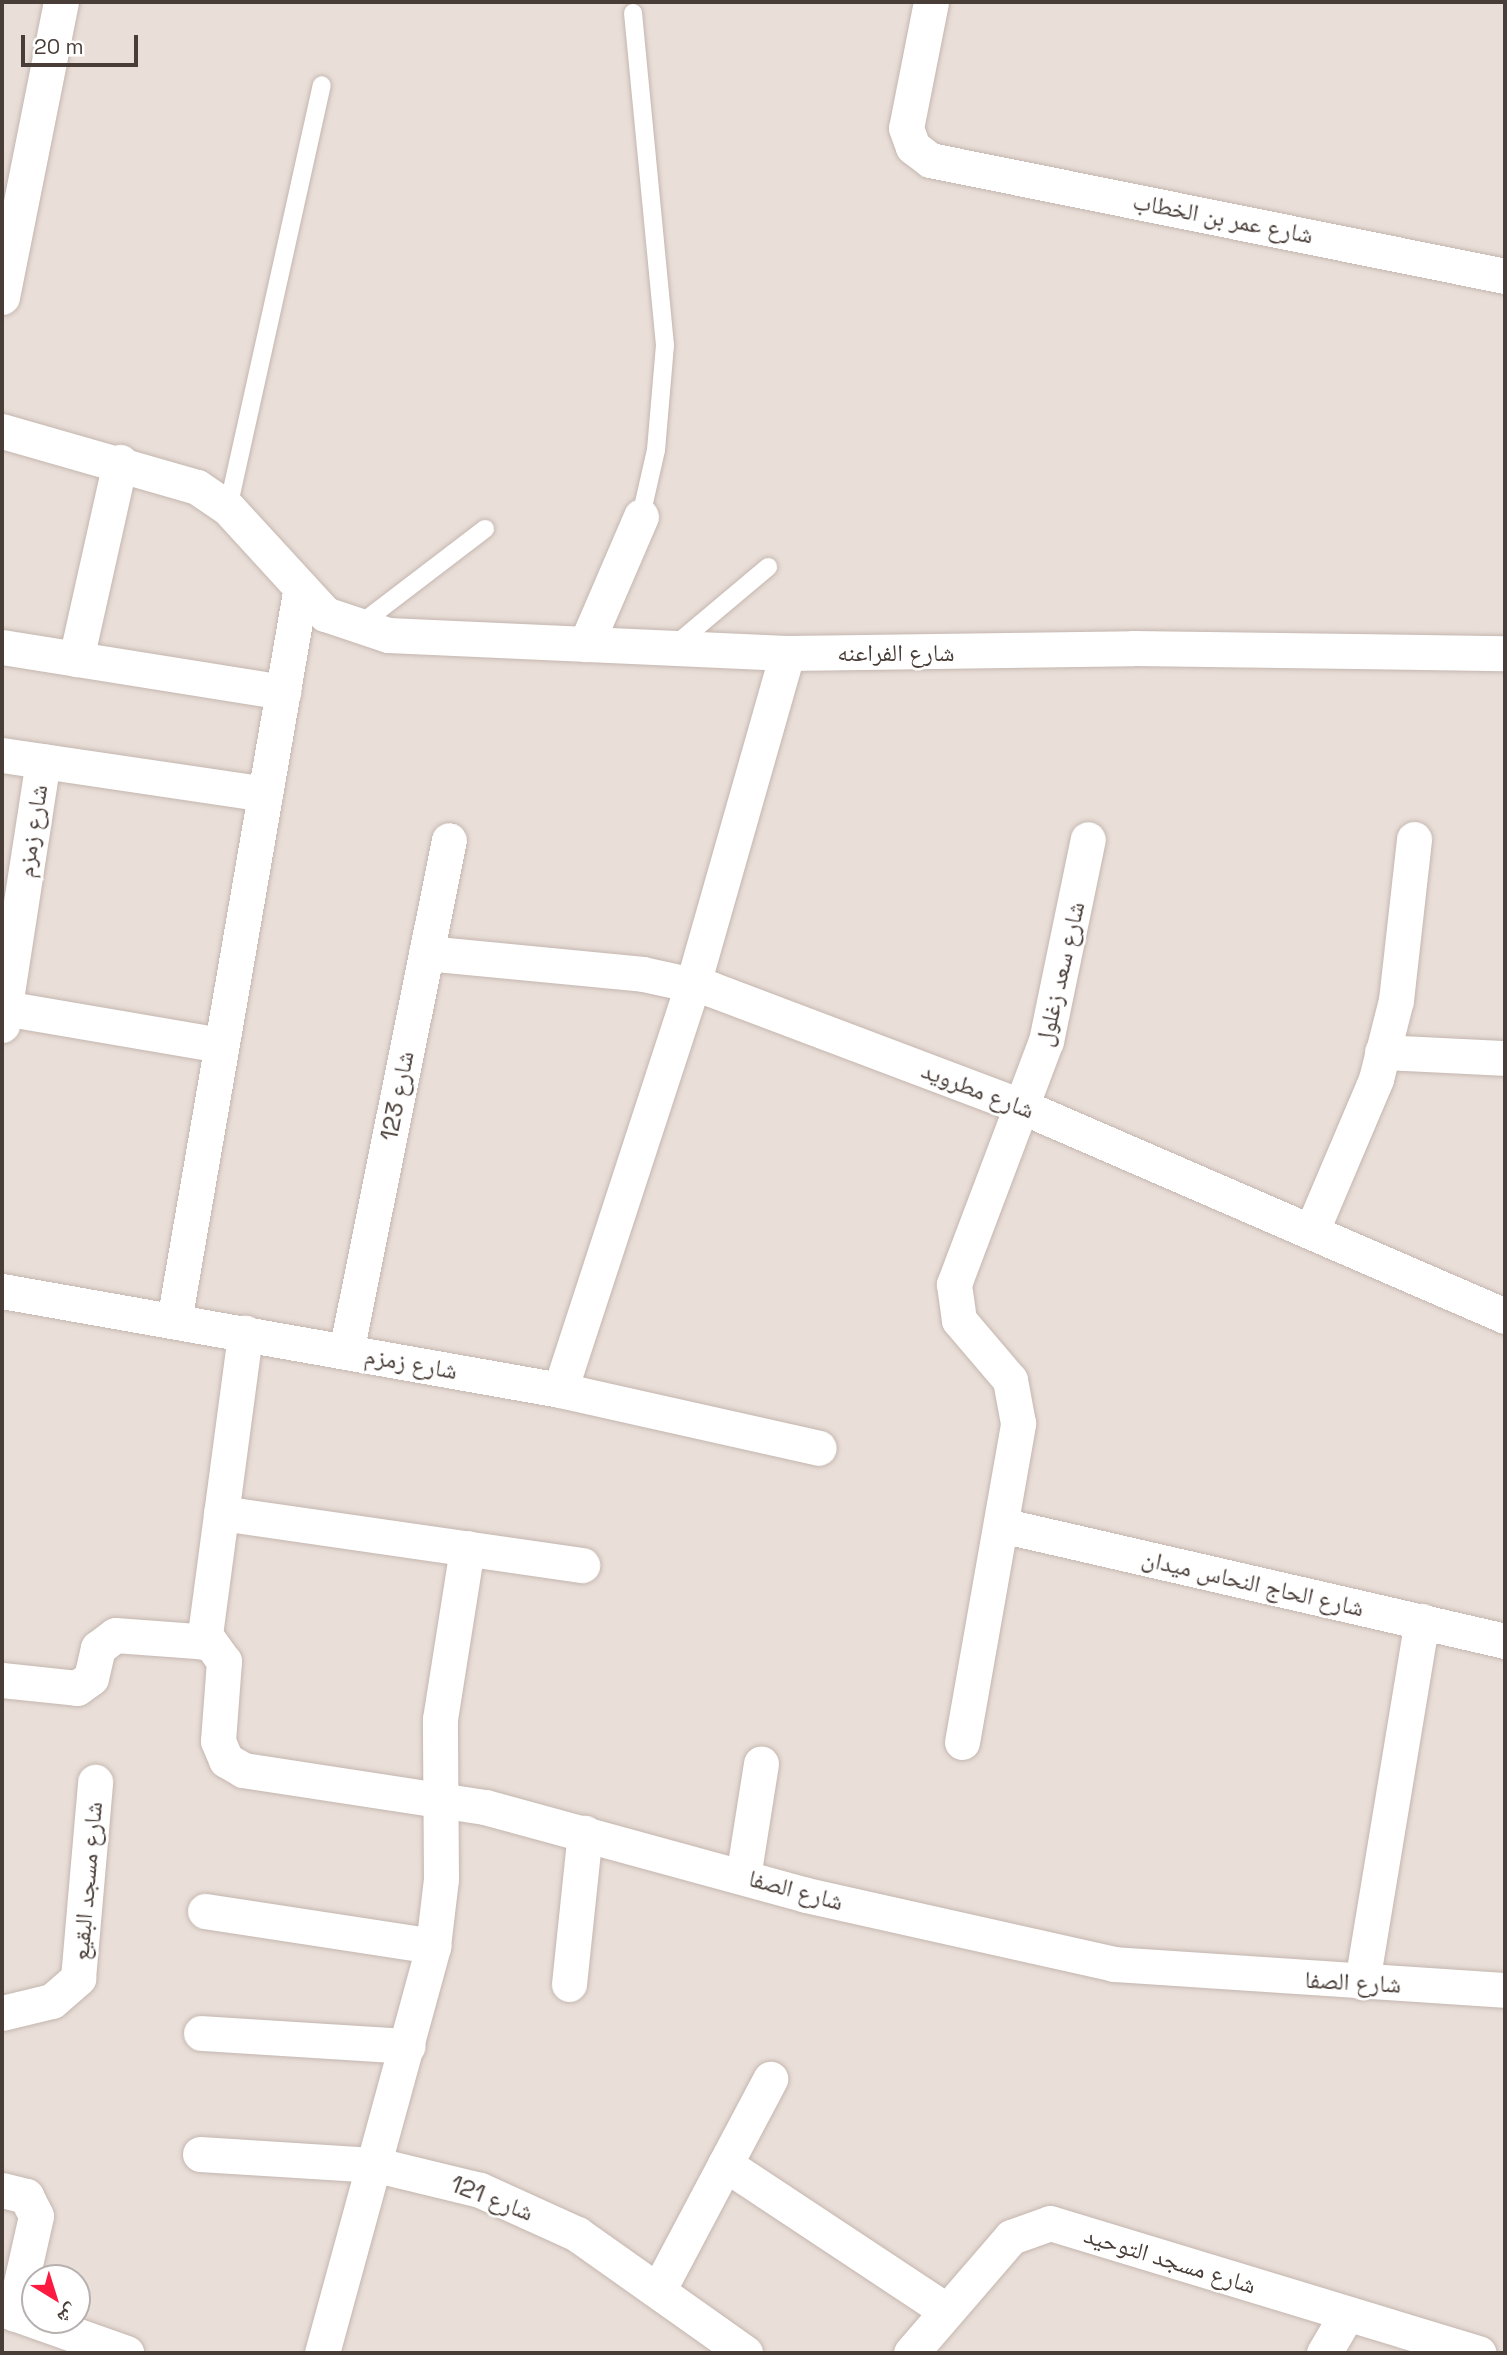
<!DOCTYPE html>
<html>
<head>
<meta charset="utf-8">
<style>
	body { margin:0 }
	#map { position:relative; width:1507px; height:2355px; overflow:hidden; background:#f5eeea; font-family:"Space Grotesk","Noto Naskh Arabic",sans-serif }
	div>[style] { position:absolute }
	.residential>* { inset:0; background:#e9ded8 }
	.roads { filter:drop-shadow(0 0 2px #c4b6af) drop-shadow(0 0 2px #c4b6af) }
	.service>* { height:18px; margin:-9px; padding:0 9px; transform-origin:9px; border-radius:9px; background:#fff }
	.minor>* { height:35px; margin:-17.5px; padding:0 17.5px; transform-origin:17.5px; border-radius:17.5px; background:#fff }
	span { translate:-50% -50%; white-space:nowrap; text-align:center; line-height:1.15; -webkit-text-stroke:5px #fff; paint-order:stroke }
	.street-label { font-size:24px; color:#493d38 }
	.frame { position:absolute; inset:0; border:4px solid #493d38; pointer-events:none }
	.north { position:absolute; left:21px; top:2264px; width:70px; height:70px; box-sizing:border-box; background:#fff; border:2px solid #b6b1af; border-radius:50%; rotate:142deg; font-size:19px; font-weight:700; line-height:28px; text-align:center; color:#493d38 }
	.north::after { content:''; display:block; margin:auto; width:24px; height:32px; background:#fc1a40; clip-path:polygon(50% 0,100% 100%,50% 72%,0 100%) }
	.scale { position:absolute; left:21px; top:35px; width:117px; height:32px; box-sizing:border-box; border:4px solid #493d38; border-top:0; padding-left:9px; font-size:21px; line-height:24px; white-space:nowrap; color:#493d38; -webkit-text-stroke:5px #fff; paint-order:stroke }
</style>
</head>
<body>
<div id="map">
	<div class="residential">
		<div style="clip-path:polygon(evenodd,2px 2px,1505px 2px,1505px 2353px,2px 2353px,2px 2px,35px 2278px,77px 2278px,77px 2320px,35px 2320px,35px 2278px)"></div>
	</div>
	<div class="roads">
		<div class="service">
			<div style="left:633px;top:13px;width:334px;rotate:84.5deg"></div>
			<div style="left:665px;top:345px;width:105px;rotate:94.9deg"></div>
			<div style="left:656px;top:450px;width:68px;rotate:102.8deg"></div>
			<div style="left:228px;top:508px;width:433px;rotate:-77.5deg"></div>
			<div style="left:358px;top:626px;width:160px;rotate:-37.4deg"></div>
			<div style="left:674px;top:646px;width:123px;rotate:-40deg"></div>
		</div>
		<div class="minor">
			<div style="left:931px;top:2px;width:128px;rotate:101.2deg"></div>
			<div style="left:906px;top:128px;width:20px;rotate:70deg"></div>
			<div style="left:913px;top:147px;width:21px;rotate:37deg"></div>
			<div style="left:930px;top:160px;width:587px;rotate:11.41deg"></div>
			<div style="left:2px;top:297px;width:301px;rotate:-78.7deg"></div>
			<div style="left:2px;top:431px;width:203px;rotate:16deg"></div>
			<div style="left:197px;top:487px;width:37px;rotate:34deg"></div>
			<div style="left:228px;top:508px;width:144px;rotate:47.5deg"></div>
			<div style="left:325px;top:614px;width:66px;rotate:18.4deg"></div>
			<div style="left:388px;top:635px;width:399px;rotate:2.6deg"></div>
			<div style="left:787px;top:653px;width:346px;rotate:-0.8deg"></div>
			<div style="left:1133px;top:648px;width:372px;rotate:0.8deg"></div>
			<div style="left:586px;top:644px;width:139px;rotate:-66.7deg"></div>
			<div style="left:2px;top:647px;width:285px;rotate:9.1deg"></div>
			<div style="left:76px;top:659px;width:202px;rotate:-77.4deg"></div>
			<div style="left:2px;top:755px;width:266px;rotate:8.4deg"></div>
			<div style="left:426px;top:953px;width:218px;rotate:5.5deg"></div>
			<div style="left:643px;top:974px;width:70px;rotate:12.4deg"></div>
			<div style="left:711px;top:989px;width:334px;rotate:20.7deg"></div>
			<div style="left:1023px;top:1107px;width:525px;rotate:23.44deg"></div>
			<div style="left:4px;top:1008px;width:220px;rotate:9.7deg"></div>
			<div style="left:2px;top:1025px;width:267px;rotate:-81.2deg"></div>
			<div style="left:1382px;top:1052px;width:123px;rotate:2.8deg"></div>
			<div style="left:1312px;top:1230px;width:164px;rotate:-67deg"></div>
			<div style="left:1376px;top:1079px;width:81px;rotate:-75.8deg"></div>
			<div style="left:1396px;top:1000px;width:162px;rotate:-83.6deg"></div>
			<div style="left:2px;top:1291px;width:567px;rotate:10.06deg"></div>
			<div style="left:560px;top:1390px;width:265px;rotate:12.6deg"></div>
			<div style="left:174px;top:1321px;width:740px;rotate:-80.19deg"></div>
			<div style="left:346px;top:1352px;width:522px;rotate:-78.63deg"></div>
			<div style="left:560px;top:1390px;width:427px;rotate:-71.9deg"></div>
			<div style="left:693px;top:984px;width:344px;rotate:-74.1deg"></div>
			<div style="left:221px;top:1513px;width:365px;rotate:8.2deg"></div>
			<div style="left:1001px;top:1525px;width:517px;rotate:12.96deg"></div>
			<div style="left:204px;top:1642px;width:312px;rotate:-82.4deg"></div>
			<div style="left:2px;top:1680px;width:75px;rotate:6.1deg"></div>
			<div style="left:77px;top:1688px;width:17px;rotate:-36deg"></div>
			<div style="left:91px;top:1678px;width:31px;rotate:-77deg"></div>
			<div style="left:98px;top:1648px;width:21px;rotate:-37deg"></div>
			<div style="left:115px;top:1635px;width:95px;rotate:4.2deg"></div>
			<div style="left:210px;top:1642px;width:24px;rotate:54deg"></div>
			<div style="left:224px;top:1661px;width:80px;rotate:94.3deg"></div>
			<div style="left:218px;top:1741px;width:21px;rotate:67deg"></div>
			<div style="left:226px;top:1760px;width:20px;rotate:30deg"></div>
			<div style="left:243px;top:1770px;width:245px;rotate:8.7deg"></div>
			<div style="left:485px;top:1807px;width:333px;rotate:15.3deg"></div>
			<div style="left:806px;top:1895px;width:316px;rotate:12.6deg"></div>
			<div style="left:1114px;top:1964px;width:392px;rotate:3.8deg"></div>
			<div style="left:962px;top:1742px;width:324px;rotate:-80deg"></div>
			<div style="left:1018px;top:1423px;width:44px;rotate:-100.5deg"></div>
			<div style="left:1010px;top:1380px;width:79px;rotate:-130.4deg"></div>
			<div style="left:959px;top:1320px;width:36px;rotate:-98deg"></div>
			<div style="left:954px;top:1284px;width:260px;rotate:-69.3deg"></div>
			<div style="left:1046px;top:1041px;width:206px;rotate:-78.3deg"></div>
			<div style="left:743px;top:1877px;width:115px;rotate:-81deg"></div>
			<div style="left:205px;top:1911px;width:231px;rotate:8.7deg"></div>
			<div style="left:1362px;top:1982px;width:366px;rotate:-80.6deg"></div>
			<div style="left:569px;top:1984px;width:152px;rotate:-84deg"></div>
			<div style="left:2px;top:2013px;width:51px;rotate:-13.5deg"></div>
			<div style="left:52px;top:2001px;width:35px;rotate:-41deg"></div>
			<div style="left:78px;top:1978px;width:197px;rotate:-85deg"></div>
			<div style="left:201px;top:2033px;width:207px;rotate:3.6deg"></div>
			<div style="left:200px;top:2154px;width:177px;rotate:3.6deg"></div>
			<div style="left:377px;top:2165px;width:106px;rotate:13.6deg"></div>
			<div style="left:480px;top:2190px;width:107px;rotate:24.4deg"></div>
			<div style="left:577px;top:2234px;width:206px;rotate:35.3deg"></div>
			<div style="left:725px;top:2164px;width:266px;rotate:33.5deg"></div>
			<div style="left:2px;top:2190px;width:25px;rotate:14deg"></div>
			<div style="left:26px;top:2196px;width:22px;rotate:63deg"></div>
			<div style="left:36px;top:2216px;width:100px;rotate:102.7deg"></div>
			<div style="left:659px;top:2289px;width:238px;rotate:-62.1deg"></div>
			<div style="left:2px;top:2309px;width:132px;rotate:19.5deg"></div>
			<div style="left:322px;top:2353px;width:422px;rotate:-74.7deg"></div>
			<div style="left:433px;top:1946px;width:67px;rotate:-83.2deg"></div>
			<div style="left:441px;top:1879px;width:160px;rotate:-90.4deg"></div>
			<div style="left:440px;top:1719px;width:173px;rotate:-81deg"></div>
			<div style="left:911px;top:2353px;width:153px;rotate:-49.2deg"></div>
			<div style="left:1011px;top:2237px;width:41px;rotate:-19.7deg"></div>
			<div style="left:1050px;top:2223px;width:448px;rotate:16.9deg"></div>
			<div style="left:1324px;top:2353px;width:45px;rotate:-59.5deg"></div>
		</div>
	</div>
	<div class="street-label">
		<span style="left:1223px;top:218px;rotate:11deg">شارع عمر بن الخطاب</span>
		<span style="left:896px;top:653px">شارع الفراعنه</span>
		<span style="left:32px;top:831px;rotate:-81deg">شارع زمزم</span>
		<span style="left:1060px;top:974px;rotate:-77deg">شارع سعد زغلول</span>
		<span style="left:978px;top:1090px;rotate:21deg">شارع مطرويد</span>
		<span style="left:397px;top:1096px;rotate:-79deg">شارع 123</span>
		<span style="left:411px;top:1363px;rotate:10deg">شارع زمزم</span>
		<span style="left:1253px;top:1583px;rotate:13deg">شارع الحاج النحاس ميدان</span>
		<span style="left:87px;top:1881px;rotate:-85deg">شارع مسجد البقيع</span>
		<span style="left:796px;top:1890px;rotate:15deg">شارع الصفا</span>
		<span style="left:1353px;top:1982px;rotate:3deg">شارع الصفا</span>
		<span style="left:492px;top:2198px;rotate:21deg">شارع 121</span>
		<span style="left:1170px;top:2260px;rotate:17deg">شارع مسجد التوحيد</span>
	</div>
	<div class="frame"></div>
	<div class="north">ش</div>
	<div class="scale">20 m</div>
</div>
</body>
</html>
